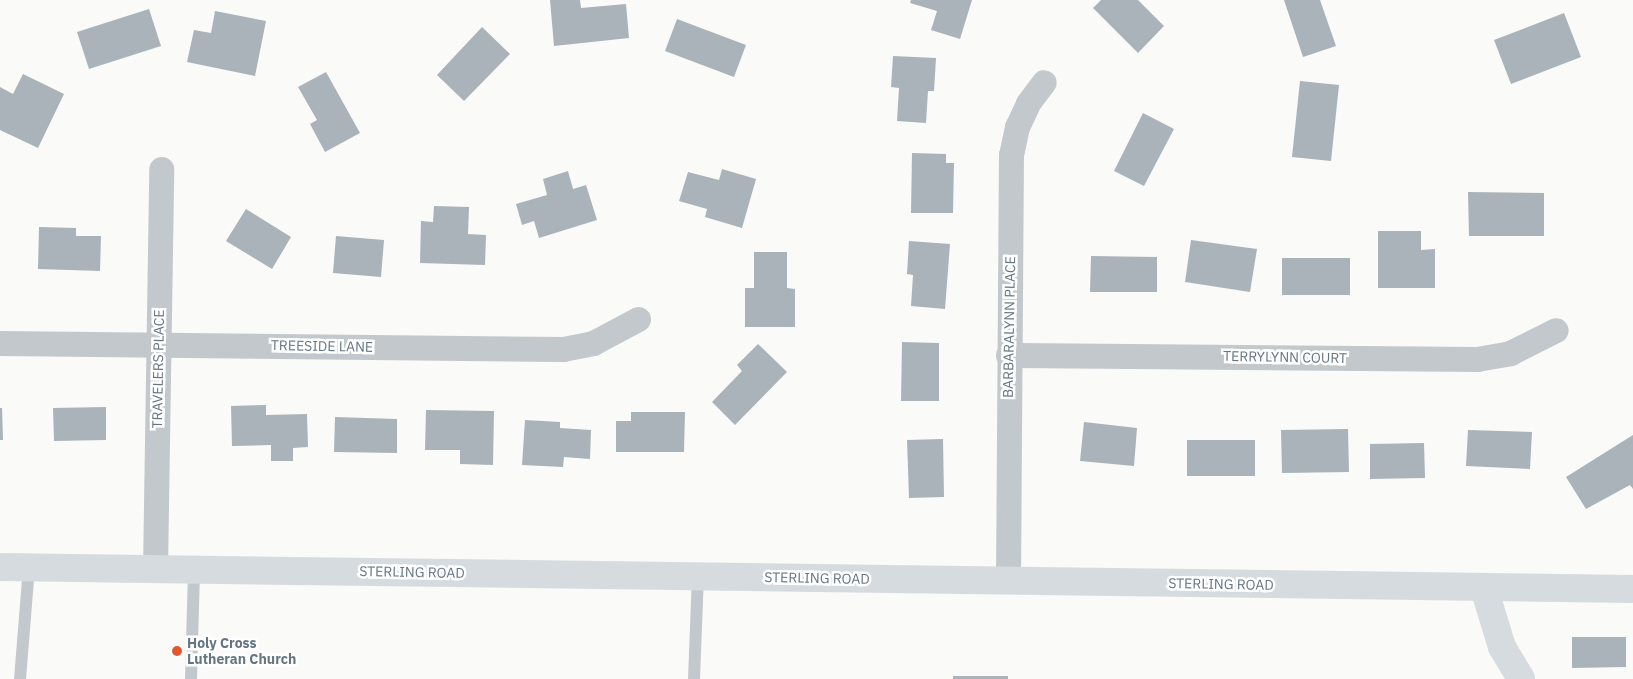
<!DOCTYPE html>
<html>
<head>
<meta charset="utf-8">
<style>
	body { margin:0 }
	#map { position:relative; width:1633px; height:679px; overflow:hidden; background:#fafaf8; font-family:"IBM Plex Sans",sans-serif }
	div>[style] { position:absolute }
	.building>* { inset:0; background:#aab3b9 }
	.service>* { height:12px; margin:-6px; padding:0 6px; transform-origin:6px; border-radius:6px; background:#c3c8cc }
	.minor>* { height:25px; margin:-12.5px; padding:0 12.5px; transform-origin:12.5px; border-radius:12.5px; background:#c3c8cc }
	.secondary>* { height:28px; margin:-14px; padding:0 14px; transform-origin:14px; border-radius:14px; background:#d6dbdf }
	.primary>* { height:28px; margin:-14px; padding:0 14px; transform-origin:14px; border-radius:14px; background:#d6dbdf }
	.dots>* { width:14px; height:14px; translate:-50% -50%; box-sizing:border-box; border:2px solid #fff; border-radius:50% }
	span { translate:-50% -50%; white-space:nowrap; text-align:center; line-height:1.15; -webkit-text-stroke:5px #fff; paint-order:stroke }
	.street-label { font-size:14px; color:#657683 }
	.poi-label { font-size:14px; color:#657683; font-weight:700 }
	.left { translate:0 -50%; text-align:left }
</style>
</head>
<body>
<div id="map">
	<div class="building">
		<div style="clip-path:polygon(550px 0,580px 0,581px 8px,626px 4px,629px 38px,554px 46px)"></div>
		<div style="clip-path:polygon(911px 0,972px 0,960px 39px,931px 30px,937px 11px,910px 3px)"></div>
		<div style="clip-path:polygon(1101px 0,1138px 0,1164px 26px,1138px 53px,1093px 8px)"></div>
		<div style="clip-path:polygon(1284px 0,1320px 0,1336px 46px,1303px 57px)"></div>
		<div style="clip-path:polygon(149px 9px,161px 46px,89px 69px,77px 32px)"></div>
		<div style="clip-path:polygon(215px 11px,266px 21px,255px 76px,187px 62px,194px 30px,211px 33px)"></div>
		<div style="clip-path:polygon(1564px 13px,1581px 57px,1511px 84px,1494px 40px)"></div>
		<div style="clip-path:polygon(677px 19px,746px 45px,734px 77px,665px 51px)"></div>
		<div style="clip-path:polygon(482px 27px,510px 54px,464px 101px,437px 75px)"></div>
		<div style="clip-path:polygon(893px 56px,936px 58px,934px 91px,928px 91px,926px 123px,897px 121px,899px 88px,891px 87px)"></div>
		<div style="clip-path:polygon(326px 72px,360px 133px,325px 152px,310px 124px,317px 120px,298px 87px)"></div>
		<div style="clip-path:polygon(23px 74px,64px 94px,38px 148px,0 130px,0 87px,13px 94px)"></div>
		<div style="clip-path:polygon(1300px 81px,1339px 85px,1331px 161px,1292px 157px)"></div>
		<div style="clip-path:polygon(1143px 113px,1174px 129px,1144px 186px,1114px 171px)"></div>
		<div style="clip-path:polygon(912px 153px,946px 154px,946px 163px,954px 163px,953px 213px,911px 213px)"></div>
		<div style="clip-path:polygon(722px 169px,756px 179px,742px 228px,705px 217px,707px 209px,679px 201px,688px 172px,719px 180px)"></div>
		<div style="clip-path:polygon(568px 171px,573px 189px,586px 185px,597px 220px,539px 238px,534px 221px,522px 225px,516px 204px,547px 195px,543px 179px)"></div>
		<div style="clip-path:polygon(1468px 192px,1544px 193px,1544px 236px,1469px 236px)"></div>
		<div style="clip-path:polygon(434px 206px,469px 207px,468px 234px,486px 235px,485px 265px,420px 263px,421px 221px,433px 222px)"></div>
		<div style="clip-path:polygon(246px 209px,291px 237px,272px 269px,226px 241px)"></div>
		<div style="clip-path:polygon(39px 227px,76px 228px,76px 236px,101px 236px,100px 271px,38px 269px)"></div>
		<div style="clip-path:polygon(1378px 231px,1421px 231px,1421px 250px,1435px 249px,1435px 288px,1378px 288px)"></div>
		<div style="clip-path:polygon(336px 236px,384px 240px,381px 277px,333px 273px)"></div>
		<div style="clip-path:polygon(1191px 240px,1257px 249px,1250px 292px,1185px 282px)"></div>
		<div style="clip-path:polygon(909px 241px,950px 244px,945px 309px,911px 306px,913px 275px,907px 274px)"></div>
		<div style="clip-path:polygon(754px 252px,787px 252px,787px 288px,795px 289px,795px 327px,745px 327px,745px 288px,754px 288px)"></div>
		<div style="clip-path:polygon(1091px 256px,1157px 257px,1157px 292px,1090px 292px)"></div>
		<div style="clip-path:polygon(1282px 258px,1350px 258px,1350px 295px,1282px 295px)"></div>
		<div style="clip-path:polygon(902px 342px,939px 343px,939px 401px,901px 401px)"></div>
		<div style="clip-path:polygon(758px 344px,787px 372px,735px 425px,712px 402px,742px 371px,737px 365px)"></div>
		<div style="clip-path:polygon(266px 405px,266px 415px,307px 414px,308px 447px,293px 448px,293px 461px,271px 461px,271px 445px,232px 446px,231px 406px)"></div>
		<div style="clip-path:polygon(106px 407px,106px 440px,54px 441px,53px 408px)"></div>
		<div style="clip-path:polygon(0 408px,2px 408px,3px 440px,0 440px)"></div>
		<div style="clip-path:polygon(426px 410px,494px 411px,493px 465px,460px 464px,460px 450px,425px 450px)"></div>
		<div style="clip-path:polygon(631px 412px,685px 412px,684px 452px,616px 452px,616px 421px,631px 421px)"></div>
		<div style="clip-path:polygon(335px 417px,397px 419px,397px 453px,334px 452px)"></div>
		<div style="clip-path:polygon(525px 420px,560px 422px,560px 428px,591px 430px,590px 459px,564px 457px,563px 467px,522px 465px)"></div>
		<div style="clip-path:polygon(1084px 422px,1137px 428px,1134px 466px,1080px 461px)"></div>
		<div style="clip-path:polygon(1348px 429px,1349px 472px,1282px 473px,1281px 430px)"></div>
		<div style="clip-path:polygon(1468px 430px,1532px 432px,1530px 469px,1466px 466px)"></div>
		<div style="clip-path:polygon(1633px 435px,1633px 489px,1630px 485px,1586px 509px,1566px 477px)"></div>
		<div style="clip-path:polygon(943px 439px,944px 497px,909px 498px,907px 440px)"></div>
		<div style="clip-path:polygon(1187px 440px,1255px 440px,1255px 476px,1187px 476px)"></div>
		<div style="clip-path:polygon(1424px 443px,1425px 478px,1370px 479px,1370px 444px)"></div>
		<div style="clip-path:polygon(1572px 637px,1626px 637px,1626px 667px,1572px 668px)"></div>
		<div style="clip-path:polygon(953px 676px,1008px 676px,1008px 679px,953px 679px)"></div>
	</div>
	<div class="service">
		<div style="left:20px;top:679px;width:111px;rotate:-85.4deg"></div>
		<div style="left:191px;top:679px;width:109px;rotate:-88.4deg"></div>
		<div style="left:694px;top:679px;width:103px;rotate:-87.8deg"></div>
	</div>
	<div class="minor">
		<div style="left:0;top:343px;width:563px;rotate:0.61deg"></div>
		<div style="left:563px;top:349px;width:31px;rotate:-11deg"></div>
		<div style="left:593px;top:343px;width:51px;rotate:-28.1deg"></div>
		<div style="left:1008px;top:355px;width:469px;rotate:0.5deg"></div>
		<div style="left:1477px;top:359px;width:34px;rotate:-10deg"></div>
		<div style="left:1510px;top:353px;width:51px;rotate:-26.6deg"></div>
		<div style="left:155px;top:569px;width:400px;rotate:-89.1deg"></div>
		<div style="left:1008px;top:581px;width:426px;rotate:-89.6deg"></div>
		<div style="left:1011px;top:155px;width:29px;rotate:-78deg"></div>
		<div style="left:1017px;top:127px;width:26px;rotate:-65deg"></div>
		<div style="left:1028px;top:103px;width:26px;rotate:-53deg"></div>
	</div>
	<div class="secondary">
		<div style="left:1484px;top:588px;width:62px;rotate:73deg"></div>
		<div style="left:1502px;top:647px;width:37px;rotate:59deg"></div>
	</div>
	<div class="primary">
		<div style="left:0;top:567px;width:1633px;rotate:0.77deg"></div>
	</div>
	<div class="dots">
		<div style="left:177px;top:651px;background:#e4572e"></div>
	</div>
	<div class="street-label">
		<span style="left:1009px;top:327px;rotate:-89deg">BARBARALYNN PLACE</span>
		<span style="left:322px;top:346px;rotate:1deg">TREESIDE LANE</span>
		<span style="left:1285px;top:357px;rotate:1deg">TERRYLYNN COURT</span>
		<span style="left:158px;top:369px;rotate:-89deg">TRAVELERS PLACE</span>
		<span style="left:412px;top:572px;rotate:1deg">STERLING ROAD</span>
		<span style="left:817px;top:578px;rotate:1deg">STERLING ROAD</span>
		<span style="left:1221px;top:584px;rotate:1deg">STERLING ROAD</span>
	</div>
	<div class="poi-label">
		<span class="left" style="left:187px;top:651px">Holy Cross<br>Lutheran Church</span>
	</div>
</div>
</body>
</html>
